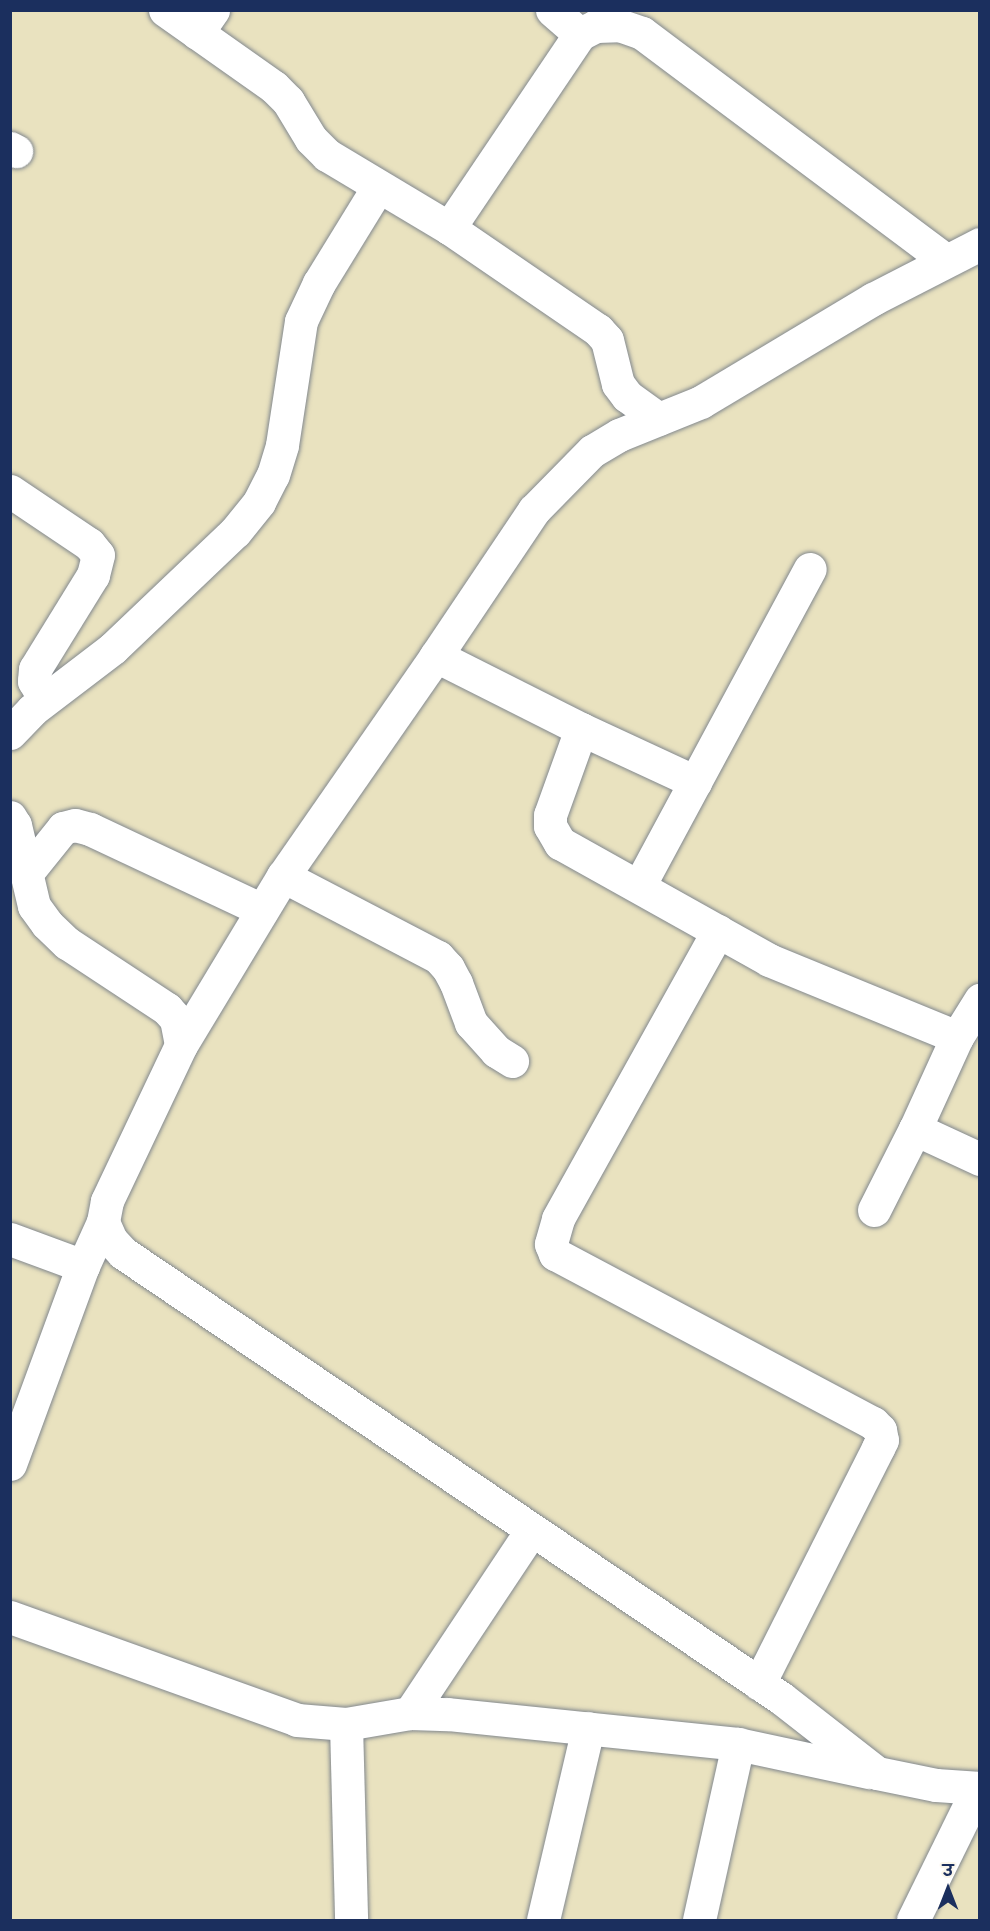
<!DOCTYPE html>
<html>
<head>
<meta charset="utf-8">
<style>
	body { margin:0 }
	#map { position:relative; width:990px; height:1931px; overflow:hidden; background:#e9e2bf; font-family:Pangolin,"Playpen Sans Deva",sans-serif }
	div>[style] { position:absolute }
	.roads { filter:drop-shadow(0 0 2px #82888e) drop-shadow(0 0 2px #82888e) }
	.minor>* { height:33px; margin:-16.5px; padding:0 16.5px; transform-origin:16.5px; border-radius:16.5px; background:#fff }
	span { translate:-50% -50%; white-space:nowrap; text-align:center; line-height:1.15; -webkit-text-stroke:5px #fbf7ec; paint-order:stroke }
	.frame { position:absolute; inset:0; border:12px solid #1b2f5e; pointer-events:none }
	.north { position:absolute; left:918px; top:1859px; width:60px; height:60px; -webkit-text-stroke:4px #fbf7ec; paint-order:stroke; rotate:0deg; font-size:16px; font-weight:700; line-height:24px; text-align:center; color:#1b2f5e }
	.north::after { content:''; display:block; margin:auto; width:21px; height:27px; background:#1b2f5e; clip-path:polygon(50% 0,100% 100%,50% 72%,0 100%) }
</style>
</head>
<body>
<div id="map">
	<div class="roads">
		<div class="minor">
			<div style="left:165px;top:10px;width:133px;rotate:35.2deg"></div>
			<div style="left:274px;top:87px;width:20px;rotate:45deg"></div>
			<div style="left:288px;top:101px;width:44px;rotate:58.8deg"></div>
			<div style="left:311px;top:139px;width:23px;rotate:45deg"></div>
			<div style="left:327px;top:155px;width:142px;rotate:30.9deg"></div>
			<div style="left:449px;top:228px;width:181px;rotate:34.4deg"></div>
			<div style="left:598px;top:330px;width:13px;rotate:48deg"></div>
			<div style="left:607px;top:340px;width:45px;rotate:76deg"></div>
			<div style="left:618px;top:384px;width:15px;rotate:53deg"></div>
			<div style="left:627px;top:396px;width:39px;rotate:36deg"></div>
			<div style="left:552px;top:10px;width:37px;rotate:41deg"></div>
			<div style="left:197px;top:33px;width:28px;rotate:-55deg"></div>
			<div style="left:10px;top:148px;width:7px;rotate:27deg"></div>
			<div style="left:449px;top:228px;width:234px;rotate:-56deg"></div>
			<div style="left:580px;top:34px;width:18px;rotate:-27deg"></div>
			<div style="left:596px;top:26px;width:23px;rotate:-2deg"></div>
			<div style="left:619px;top:25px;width:24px;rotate:19deg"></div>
			<div style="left:642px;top:33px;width:379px;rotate:36.8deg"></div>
			<div style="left:980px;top:244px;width:120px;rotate:152.8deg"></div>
			<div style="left:873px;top:299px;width:200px;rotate:149.1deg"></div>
			<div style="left:701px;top:402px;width:88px;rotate:158.1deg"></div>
			<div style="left:619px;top:435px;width:31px;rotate:149deg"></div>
			<div style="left:592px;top:451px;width:83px;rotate:134.5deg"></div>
			<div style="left:534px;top:510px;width:176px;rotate:123.9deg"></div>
			<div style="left:436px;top:656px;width:268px;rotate:124.8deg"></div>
			<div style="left:283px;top:876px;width:197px;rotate:121.1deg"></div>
			<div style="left:181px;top:1045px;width:173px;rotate:115.4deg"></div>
			<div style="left:107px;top:1201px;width:21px;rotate:101deg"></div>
			<div style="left:103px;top:1222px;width:20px;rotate:66deg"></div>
			<div style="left:111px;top:1240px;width:18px;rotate:47deg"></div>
			<div style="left:123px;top:1253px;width:794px;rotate:34.07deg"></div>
			<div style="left:781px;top:1698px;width:122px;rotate:38deg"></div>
			<div style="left:877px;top:1773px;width:60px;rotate:11.5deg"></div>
			<div style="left:936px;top:1785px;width:44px;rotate:3.9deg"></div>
			<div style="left:10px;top:491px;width:95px;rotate:33.9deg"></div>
			<div style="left:89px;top:544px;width:14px;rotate:51deg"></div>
			<div style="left:98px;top:555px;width:21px;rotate:104deg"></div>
			<div style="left:93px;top:575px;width:110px;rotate:121.7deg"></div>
			<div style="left:35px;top:669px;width:12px;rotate:95deg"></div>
			<div style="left:34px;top:681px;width:21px;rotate:59deg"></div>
			<div style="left:436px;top:656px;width:162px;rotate:26.7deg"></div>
			<div style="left:581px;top:729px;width:126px;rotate:24.9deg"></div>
			<div style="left:581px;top:729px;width:91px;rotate:109.8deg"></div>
			<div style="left:550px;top:815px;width:11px;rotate:90deg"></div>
			<div style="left:550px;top:826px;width:20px;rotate:60deg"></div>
			<div style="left:560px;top:843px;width:240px;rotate:29.2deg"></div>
			<div style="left:769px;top:960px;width:203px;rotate:22.3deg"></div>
			<div style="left:10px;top:733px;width:32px;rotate:-46deg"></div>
			<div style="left:32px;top:710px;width:102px;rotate:-37.4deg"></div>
			<div style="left:113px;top:648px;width:168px;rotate:-43.6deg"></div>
			<div style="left:235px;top:532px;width:38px;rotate:-51deg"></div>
			<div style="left:259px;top:502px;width:30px;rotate:-63deg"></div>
			<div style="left:273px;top:475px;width:31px;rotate:-73deg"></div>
			<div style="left:282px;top:445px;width:125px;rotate:-81.3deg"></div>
			<div style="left:301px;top:321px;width:42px;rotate:-64.7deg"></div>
			<div style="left:319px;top:283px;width:113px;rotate:-58.4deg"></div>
			<div style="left:10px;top:817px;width:9px;rotate:58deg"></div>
			<div style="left:15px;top:825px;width:83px;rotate:76.8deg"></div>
			<div style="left:34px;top:906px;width:22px;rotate:54deg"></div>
			<div style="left:47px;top:924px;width:28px;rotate:44deg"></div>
			<div style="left:67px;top:943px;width:120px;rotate:33.4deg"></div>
			<div style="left:167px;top:1009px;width:13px;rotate:48deg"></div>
			<div style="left:176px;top:1019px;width:26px;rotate:79deg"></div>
			<div style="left:26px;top:874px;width:59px;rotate:-51.2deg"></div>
			<div style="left:63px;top:828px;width:12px;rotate:-14deg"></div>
			<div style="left:75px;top:825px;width:16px;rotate:15deg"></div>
			<div style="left:90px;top:829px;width:190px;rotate:25.2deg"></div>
			<div style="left:283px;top:876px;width:175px;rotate:27.6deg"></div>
			<div style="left:438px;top:957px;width:15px;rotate:48deg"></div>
			<div style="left:448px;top:968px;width:17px;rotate:62deg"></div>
			<div style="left:456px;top:983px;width:43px;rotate:69.4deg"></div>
			<div style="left:471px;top:1023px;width:38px;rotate:48deg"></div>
			<div style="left:496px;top:1051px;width:19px;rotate:32deg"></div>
			<div style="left:639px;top:886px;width:360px;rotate:-61.7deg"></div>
			<div style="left:718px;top:931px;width:329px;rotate:119.1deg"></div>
			<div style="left:558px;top:1219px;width:26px;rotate:106deg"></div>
			<div style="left:551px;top:1244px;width:11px;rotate:68deg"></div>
			<div style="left:555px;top:1254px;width:360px;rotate:28deg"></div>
			<div style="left:873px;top:1423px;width:10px;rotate:45deg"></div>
			<div style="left:880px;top:1430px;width:10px;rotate:79deg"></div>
			<div style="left:882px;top:1440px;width:9px;rotate:117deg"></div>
			<div style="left:878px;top:1448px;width:264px;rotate:116.8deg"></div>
			<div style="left:915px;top:1129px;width:72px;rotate:24.8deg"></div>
			<div style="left:874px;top:1210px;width:91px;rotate:-63.2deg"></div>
			<div style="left:915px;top:1129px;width:101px;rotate:-65.5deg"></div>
			<div style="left:957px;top:1037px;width:44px;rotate:-58.1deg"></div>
			<div style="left:10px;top:1239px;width:78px;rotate:20.3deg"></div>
			<div style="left:10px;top:1464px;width:211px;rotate:-69.8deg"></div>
			<div style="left:83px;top:1266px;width:48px;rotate:-65.6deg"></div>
			<div style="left:10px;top:1617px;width:305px;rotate:19.7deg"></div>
			<div style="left:297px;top:1720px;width:49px;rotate:4.7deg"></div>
			<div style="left:346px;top:1724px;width:65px;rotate:-9.8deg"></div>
			<div style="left:410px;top:1713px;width:38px;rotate:2deg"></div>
			<div style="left:448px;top:1714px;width:292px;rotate:5.9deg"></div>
			<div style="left:738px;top:1744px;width:134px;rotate:12.1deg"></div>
			<div style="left:410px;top:1713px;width:219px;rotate:-56.4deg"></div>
			<div style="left:346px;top:1724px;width:196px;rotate:88.5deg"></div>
			<div style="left:543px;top:1920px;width:197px;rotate:-76.8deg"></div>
			<div style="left:699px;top:1920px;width:180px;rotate:-77.5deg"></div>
			<div style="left:913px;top:1920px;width:147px;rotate:-63.8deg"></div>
		</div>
	</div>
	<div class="frame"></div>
	<div class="north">उ</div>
</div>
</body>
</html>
